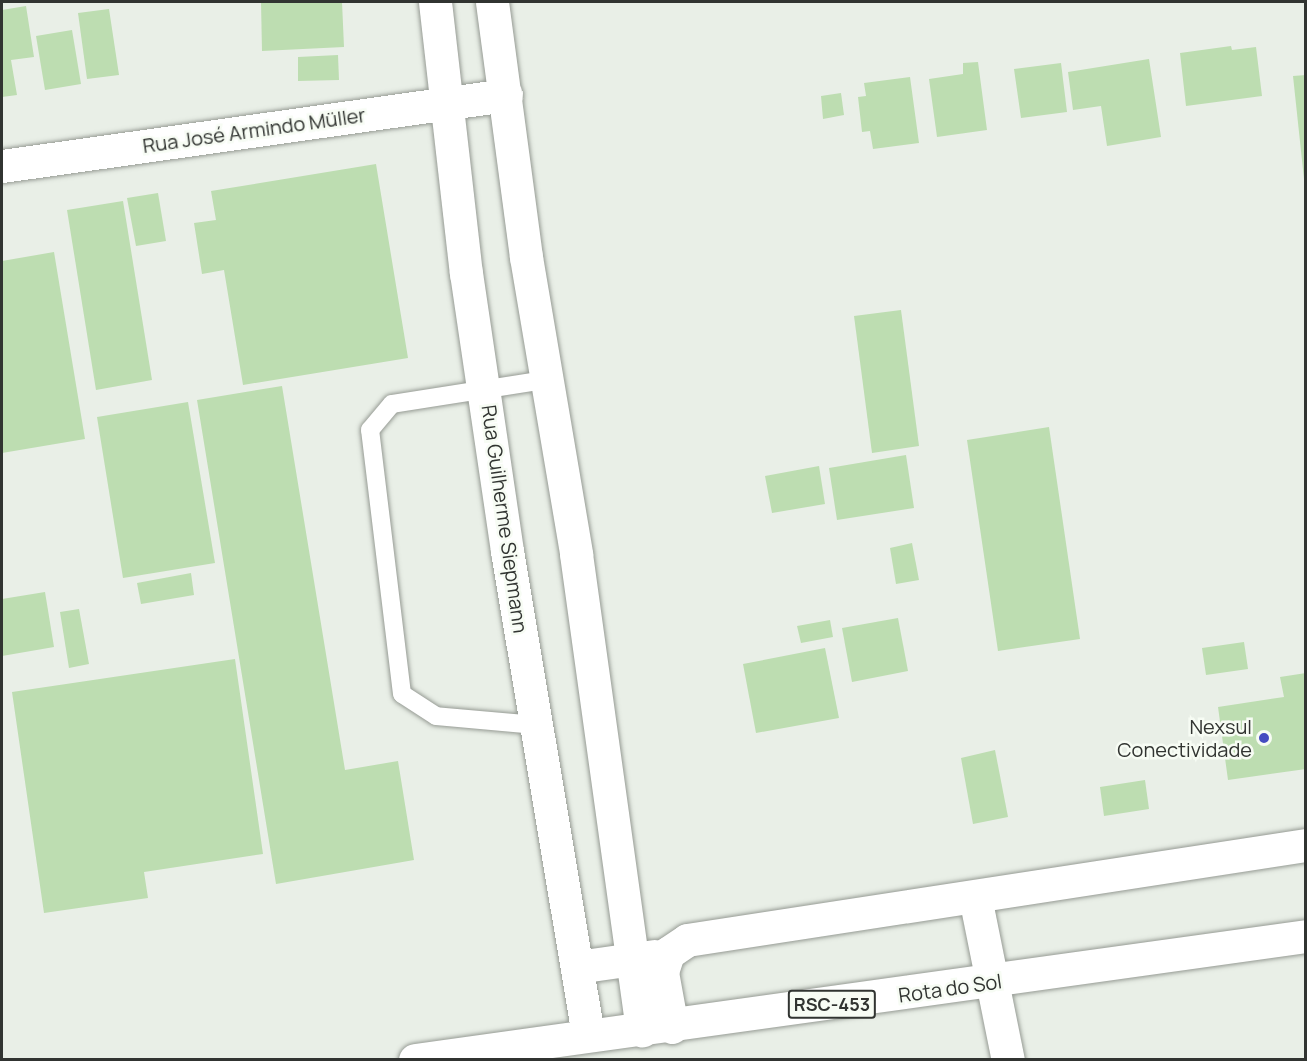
<!DOCTYPE html>
<html>
<head>
<meta charset="utf-8">
<style>
	body { margin:0 }
	#map { position:relative; width:1307px; height:1061px; overflow:hidden; background:#e9efe7; font-family:Manrope,sans-serif }
	div>[style] { position:absolute }
	.building>* { inset:0; background:#bdddb1 }
	.roads { filter:drop-shadow(0 0 2px #969b94) drop-shadow(0 0 2px #969b94) }
	.lane>* { height:18px; margin:-9px; padding:0 9px; transform-origin:9px; border-radius:9px; background:#fff }
	.street>* { height:33px; margin:-16.5px; padding:0 16.5px; transform-origin:16.5px; border-radius:16.5px; background:#fff }
	.secondary>* { height:33px; margin:-16.5px; padding:0 16.5px; transform-origin:16.5px; border-radius:16.5px; background:#fff }
	.highway>* { height:33px; margin:-16.5px; padding:0 16.5px; transform-origin:16.5px; border-radius:16.5px; background:#fff }
	.dots>* { width:16px; height:16px; translate:-50% -50%; box-sizing:border-box; border:3px solid #f7fcf4; border-radius:50% }
	span { translate:-50% -50%; white-space:nowrap; text-align:center; line-height:1.15; -webkit-text-stroke:5px #f7fcf4; paint-order:stroke }
	.shield-label span { padding:2px 4px; background:#f7fcf4; border:2px solid; border-radius:4px; -webkit-text-stroke-width:0 }
	.shield-label { font-size:18px; color:#313431; font-weight:700 }
	.street-label { font-size:20px; color:#313431 }
	.poi-label { font-size:20px; color:#313431 }
	.right { translate:-100% -50%; text-align:right }
	.frame { position:absolute; inset:0; border:3px solid #313431; pointer-events:none }
</style>
</head>
<body>
<div id="map">
	<div class="building">
		<div style="clip-path:polygon(261px 2px,342px 2px,344px 47px,262px 51px)"></div>
		<div style="clip-path:polygon(26px 6px,34px 57px,11px 60px,17px 95px,2px 97px,2px 10px)"></div>
		<div style="clip-path:polygon(109px 9px,119px 75px,87px 79px,78px 13px)"></div>
		<div style="clip-path:polygon(72px 30px,81px 84px,45px 90px,36px 36px)"></div>
		<div style="clip-path:polygon(1231px 46px,1232px 50px,1256px 47px,1262px 96px,1186px 106px,1180px 53px)"></div>
		<div style="clip-path:polygon(338px 55px,339px 80px,298px 81px,298px 57px)"></div>
		<div style="clip-path:polygon(1149px 59px,1161px 137px,1107px 146px,1101px 106px,1073px 110px,1068px 72px)"></div>
		<div style="clip-path:polygon(978px 62px,987px 130px,937px 137px,929px 79px,963px 74px,963px 63px)"></div>
		<div style="clip-path:polygon(1061px 63px,1067px 112px,1021px 118px,1014px 69px)"></div>
		<div style="clip-path:polygon(1306px 75px,1306px 179px,1304px 179px,1293px 76px)"></div>
		<div style="clip-path:polygon(910px 77px,919px 143px,873px 149px,870px 131px,862px 132px,858px 97px,866px 96px,864px 83px)"></div>
		<div style="clip-path:polygon(841px 93px,844px 115px,823px 119px,821px 96px)"></div>
		<div style="clip-path:polygon(376px 164px,408px 358px,243px 385px,224px 270px,202px 274px,194px 223px,216px 220px,211px 191px)"></div>
		<div style="clip-path:polygon(158px 193px,166px 241px,136px 246px,127px 198px)"></div>
		<div style="clip-path:polygon(123px 201px,152px 380px,96px 390px,67px 210px)"></div>
		<div style="clip-path:polygon(54px 252px,85px 439px,2px 453px,2px 261px)"></div>
		<div style="clip-path:polygon(901px 310px,919px 446px,872px 453px,854px 316px)"></div>
		<div style="clip-path:polygon(282px 386px,345px 770px,398px 761px,414px 860px,276px 884px,197px 400px)"></div>
		<div style="clip-path:polygon(188px 402px,215px 563px,123px 578px,97px 417px)"></div>
		<div style="clip-path:polygon(1049px 427px,1080px 639px,998px 651px,967px 440px)"></div>
		<div style="clip-path:polygon(906px 455px,914px 508px,837px 520px,829px 468px)"></div>
		<div style="clip-path:polygon(819px 466px,825px 504px,772px 513px,765px 476px)"></div>
		<div style="clip-path:polygon(912px 543px,919px 580px,896px 584px,890px 548px)"></div>
		<div style="clip-path:polygon(191px 573px,194px 595px,141px 604px,137px 583px)"></div>
		<div style="clip-path:polygon(45px 592px,54px 647px,2px 656px,2px 599px)"></div>
		<div style="clip-path:polygon(79px 609px,89px 664px,69px 668px,60px 612px)"></div>
		<div style="clip-path:polygon(898px 618px,908px 671px,852px 682px,842px 628px)"></div>
		<div style="clip-path:polygon(830px 620px,833px 637px,801px 643px,797px 626px)"></div>
		<div style="clip-path:polygon(1244px 642px,1248px 669px,1206px 675px,1202px 648px)"></div>
		<div style="clip-path:polygon(825px 648px,839px 718px,756px 733px,743px 664px)"></div>
		<div style="clip-path:polygon(235px 659px,263px 854px,144px 872px,148px 898px,44px 913px,12px 692px)"></div>
		<div style="clip-path:polygon(1306px 673px,1306px 769px,1228px 780px,1218px 707px,1284px 697px,1280px 677px)"></div>
		<div style="clip-path:polygon(995px 750px,1008px 817px,973px 824px,961px 758px)"></div>
		<div style="clip-path:polygon(1145px 780px,1149px 809px,1104px 816px,1100px 787px)"></div>
	</div>
	<div class="roads">
		<div class="lane">
			<div style="left:536px;top:725px;width:100px;rotate:-174.9deg"></div>
			<div style="left:436px;top:716px;width:40px;rotate:-147.1deg"></div>
			<div style="left:402px;top:694px;width:266px;rotate:-96.9deg"></div>
			<div style="left:370px;top:430px;width:34px;rotate:-50deg"></div>
			<div style="left:392px;top:404px;width:156px;rotate:-8.9deg"></div>
		</div>
		<div class="street">
			<div style="left:435px;top:2px;width:273px;rotate:83.5deg"></div>
			<div style="left:466px;top:273px;width:281px;rotate:81.6deg"></div>
			<div style="left:507px;top:551px;width:491px;rotate:80.5deg"></div>
			<div style="left:492px;top:2px;width:257px;rotate:82.4deg"></div>
			<div style="left:526px;top:257px;width:301px;rotate:80.4deg"></div>
			<div style="left:576px;top:554px;width:481px;rotate:82.1deg"></div>
			<div style="left:2px;top:166px;width:509px;rotate:-8.02deg"></div>
			<div style="left:577px;top:967px;width:78px;rotate:-8.1deg"></div>
		</div>
		<div class="secondary">
			<div style="left:975px;top:897px;width:166px;rotate:78.6deg"></div>
			<div style="left:672px;top:1027px;width:56px;rotate:-100.3deg"></div>
			<div style="left:662px;top:972px;width:20px;rotate:-72deg"></div>
			<div style="left:668px;top:953px;width:23px;rotate:-34deg"></div>
			<div style="left:687px;top:940px;width:626px;rotate:-8.73deg"></div>
		</div>
		<div class="highway">
			<div style="left:415px;top:1060px;width:900px;rotate:-7.92deg"></div>
		</div>
	</div>
	<div class="dots">
		<div style="left:1264px;top:738px;background:#454cc1"></div>
	</div>
	<div class="shield-label">
		<span style="left:832px;top:1004px">RSC-453</span>
	</div>
	<div class="street-label">
		<span style="left:254px;top:130px;rotate:-8deg">Rua José Armindo Müller</span>
		<span style="left:505px;top:519px;rotate:82deg">Rua Guilherme Siepmann</span>
		<span style="left:950px;top:988px;rotate:-8deg">Rota do Sol</span>
	</div>
	<div class="poi-label">
		<span class="right" style="left:1252px;top:738px">Nexsul<br>Conectividade</span>
	</div>
	<div class="frame"></div>
</div>
</body>
</html>
